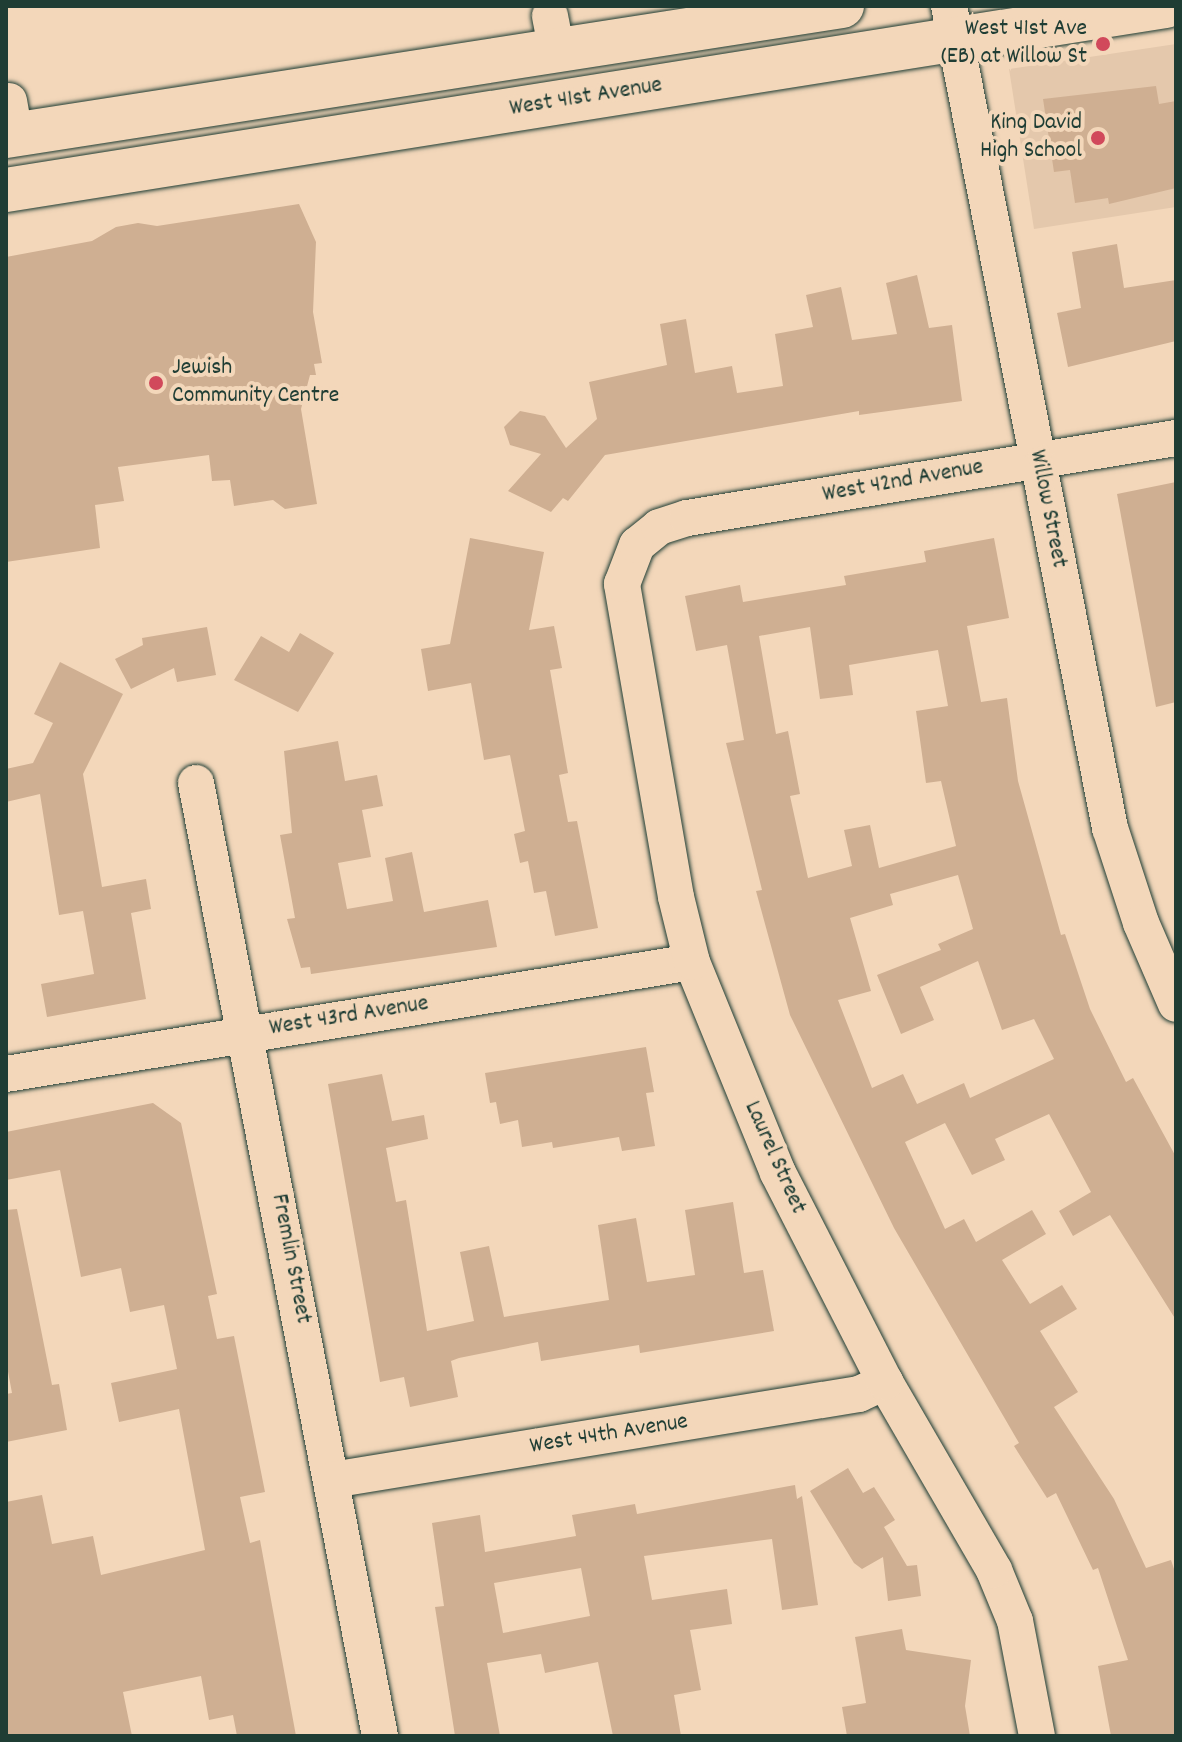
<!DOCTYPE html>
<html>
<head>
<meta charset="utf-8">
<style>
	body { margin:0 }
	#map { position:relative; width:1182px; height:1742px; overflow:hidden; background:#f3d7ba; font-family:Dekko,sans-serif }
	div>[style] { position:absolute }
	.built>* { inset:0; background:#e4c8ac }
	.building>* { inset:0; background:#cfaf92 }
	.roads { filter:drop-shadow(0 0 2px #1f3d34) drop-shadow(0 0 2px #1f3d34) }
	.minor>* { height:36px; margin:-18px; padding:0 18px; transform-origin:18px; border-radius:18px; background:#f3d7ba }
	.secondary>* { height:44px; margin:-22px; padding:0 22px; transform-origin:22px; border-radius:22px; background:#f3d7ba }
	.dots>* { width:22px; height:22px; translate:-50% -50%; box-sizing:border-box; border:4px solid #f3d7ba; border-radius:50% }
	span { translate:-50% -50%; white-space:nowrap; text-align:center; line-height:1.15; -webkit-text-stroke:8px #f3d7ba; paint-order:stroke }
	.poi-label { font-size:24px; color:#1f3d34 }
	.right { translate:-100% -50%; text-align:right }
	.left { translate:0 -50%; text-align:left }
	.street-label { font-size:24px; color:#1f3d34 }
	.frame { position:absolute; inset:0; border:8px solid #1f3d34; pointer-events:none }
</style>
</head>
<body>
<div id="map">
	<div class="built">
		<div style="clip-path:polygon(1176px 44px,1176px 207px,1034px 229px,1009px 69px)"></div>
	</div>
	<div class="building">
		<div style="clip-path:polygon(1156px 86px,1159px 104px,1176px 101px,1176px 188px,1109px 204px,1108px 198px,1075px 203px,1070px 170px,1054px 172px,1043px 99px)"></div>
		<div style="clip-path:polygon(299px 204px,316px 242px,313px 312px,322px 363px,314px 364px,316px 375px,310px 375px,301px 409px,317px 504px,285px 509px,273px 500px,234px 506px,230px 480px,212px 481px,209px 455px,118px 467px,124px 501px,95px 505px,100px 548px,6px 562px,6px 257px,92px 241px,116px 227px,138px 223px,157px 226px)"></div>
		<div style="clip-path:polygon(1117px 244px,1124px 288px,1176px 280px,1176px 341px,1068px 367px,1057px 313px,1081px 308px,1072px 252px)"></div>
		<div style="clip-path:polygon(917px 275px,929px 328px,952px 325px,962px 401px,859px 415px,859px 411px,605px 455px,568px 501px,563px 498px,551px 512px,508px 491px,541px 454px,510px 445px,504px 427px,520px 411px,545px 416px,566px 448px,597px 419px,589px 382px,667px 365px,660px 324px,686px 319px,695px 373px,732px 366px,737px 393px,783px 386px,775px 334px,813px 327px,806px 295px,841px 287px,852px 340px,897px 334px,886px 283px)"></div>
		<div style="clip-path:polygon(1176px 482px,1176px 702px,1156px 707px,1117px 494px)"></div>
		<div style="clip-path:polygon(470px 538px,544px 552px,529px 630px,554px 626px,562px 668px,550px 670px,568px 773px,559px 775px,568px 822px,577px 821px,598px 928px,555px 936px,546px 891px,534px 893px,528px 861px,520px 863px,514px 834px,525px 831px,510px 755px,484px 760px,471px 683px,428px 691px,421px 649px,450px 644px)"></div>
		<div style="clip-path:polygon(evenodd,994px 538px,1009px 618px,967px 626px,981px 702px,1007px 698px,1018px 781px,1061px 935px,1065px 934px,1090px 1009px,1126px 1082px,1133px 1078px,1176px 1157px,1176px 1320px,1110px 1215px,1073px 1236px,1059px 1211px,1091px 1192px,1049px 1114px,995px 1139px,1005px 1160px,972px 1175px,945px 1123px,905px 1142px,945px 1229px,964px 1219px,976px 1242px,1032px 1210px,1046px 1234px,1002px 1260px,1030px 1304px,1062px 1285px,1077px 1309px,1040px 1331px,1078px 1392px,1054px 1407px,1114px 1499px,1146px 1568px,1171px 1560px,1176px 1575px,1176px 1736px,1111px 1736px,1098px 1666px,1128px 1660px,1098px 1568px,1093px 1570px,1056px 1493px,1047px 1498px,1014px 1446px,1019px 1443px,894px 1228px,790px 1015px,756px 891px,762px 890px,726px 743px,744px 740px,727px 645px,696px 651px,685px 596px,740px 585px,743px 602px,846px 585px,844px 576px,926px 562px,924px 551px,994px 538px,810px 627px,820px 699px,853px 695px,849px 665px,938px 650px,948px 706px,916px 711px,926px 783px,941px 781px,956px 846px,879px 868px,870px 825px,844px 830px,852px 866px,808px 878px,790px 796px,800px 794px,788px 731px,776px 734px,759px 636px,810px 627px,994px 538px,958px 875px,973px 929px,938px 944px,941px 950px,877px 975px,901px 1034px,934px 1020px,920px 987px,978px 961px,1002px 1030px,1034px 1019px,1054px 1059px,970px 1098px,964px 1083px,917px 1104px,903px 1074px,872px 1088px,838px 1000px,871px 991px,850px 918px,893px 905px,890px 894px,958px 875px)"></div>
		<div style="clip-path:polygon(207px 627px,216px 675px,177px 682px,174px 668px,131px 689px,115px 659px,143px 645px,142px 638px)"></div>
		<div style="clip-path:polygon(300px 633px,334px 653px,298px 712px,234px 680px,261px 636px,289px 652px)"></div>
		<div style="clip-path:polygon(60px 662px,123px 694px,83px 774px,102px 887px,146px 879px,151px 909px,131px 913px,146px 999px,47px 1017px,41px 984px,94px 974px,83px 911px,59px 915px,40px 794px,6px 802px,6px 769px,33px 763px,53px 723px,34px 714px)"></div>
		<div style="clip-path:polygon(338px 741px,345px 781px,377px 775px,383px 806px,362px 810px,371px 857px,338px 863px,347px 909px,393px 901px,385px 858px,412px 852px,424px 912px,488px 900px,497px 947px,311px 974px,310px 967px,301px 968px,287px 919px,295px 918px,280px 835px,292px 833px,284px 751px)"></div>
		<div style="clip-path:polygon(646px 1047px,654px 1092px,646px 1093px,655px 1146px,622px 1151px,619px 1137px,553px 1148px,552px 1142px,522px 1147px,518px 1120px,500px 1124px,496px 1102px,490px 1103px,485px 1073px)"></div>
		<div style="clip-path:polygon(382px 1074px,392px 1121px,424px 1115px,428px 1139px,386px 1148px,396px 1202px,406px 1200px,427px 1331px,474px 1321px,460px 1252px,489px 1246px,504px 1317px,609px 1300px,598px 1225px,636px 1218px,647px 1282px,695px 1275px,685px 1210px,733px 1202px,744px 1273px,763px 1270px,774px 1331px,640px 1353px,639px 1345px,541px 1361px,538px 1342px,459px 1358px,451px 1361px,458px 1397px,410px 1407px,404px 1377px,380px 1382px,328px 1084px)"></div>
		<div style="clip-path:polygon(153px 1103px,181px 1123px,217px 1294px,208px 1296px,217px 1339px,234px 1336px,265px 1492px,240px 1497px,250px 1543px,260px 1540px,296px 1736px,237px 1736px,233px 1715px,209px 1720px,201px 1676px,123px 1692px,132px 1736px,6px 1736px,6px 1502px,42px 1495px,52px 1544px,93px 1536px,101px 1575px,205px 1550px,179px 1409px,119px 1422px,111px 1383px,177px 1369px,164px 1305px,130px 1312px,121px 1268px,81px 1277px,60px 1170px,6px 1180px,6px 1132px)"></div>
		<div style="clip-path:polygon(17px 1209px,52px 1385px,59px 1384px,67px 1430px,6px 1442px,6px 1394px,12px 1393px,6px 1361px,6px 1210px)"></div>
		<div style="clip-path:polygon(848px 1468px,863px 1493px,874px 1487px,895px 1520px,884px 1527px,907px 1566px,917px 1565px,921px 1596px,888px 1601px,883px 1557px,862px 1569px,854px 1563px,810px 1491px)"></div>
		<div style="clip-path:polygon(evenodd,795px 1485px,797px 1499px,802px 1496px,818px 1605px,782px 1610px,772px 1539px,644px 1556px,652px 1600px,727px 1589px,732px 1624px,690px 1630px,701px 1690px,674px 1695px,681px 1736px,613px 1736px,598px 1662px,545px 1673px,541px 1654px,487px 1663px,500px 1736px,455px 1736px,435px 1607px,444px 1606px,432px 1523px,480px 1515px,485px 1552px,576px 1536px,572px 1515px,635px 1504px,637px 1514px,795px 1485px,581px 1568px,590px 1616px,503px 1633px,494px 1583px,581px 1568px)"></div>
		<div style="clip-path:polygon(902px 1629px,906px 1650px,971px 1660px,965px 1706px,970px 1736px,847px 1736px,842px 1707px,866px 1703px,855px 1637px)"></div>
	</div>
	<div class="roads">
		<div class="minor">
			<div style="left:949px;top:6px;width:838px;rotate:78.92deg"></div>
			<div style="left:1110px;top:828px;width:100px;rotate:71.9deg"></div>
			<div style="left:1141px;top:923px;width:88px;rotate:66.6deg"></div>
			<div style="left:550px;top:16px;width:37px;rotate:79deg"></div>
			<div style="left:9px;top:101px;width:35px;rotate:80deg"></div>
			<div style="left:196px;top:783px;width:971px;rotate:79.07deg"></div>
			<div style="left:6px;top:1074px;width:695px;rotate:-9.27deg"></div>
			<div style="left:332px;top:1480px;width:534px;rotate:-9.27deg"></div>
			<div style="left:859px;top:1394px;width:29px;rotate:-25deg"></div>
			<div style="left:1037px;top:1736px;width:117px;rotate:-100.8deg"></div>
			<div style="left:1015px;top:1621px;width:55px;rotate:-112.4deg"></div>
			<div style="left:994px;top:1570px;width:217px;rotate:-120.1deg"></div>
			<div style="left:885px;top:1382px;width:235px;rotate:-117.1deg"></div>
			<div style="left:778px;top:1173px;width:228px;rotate:-112.2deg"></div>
			<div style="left:692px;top:962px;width:67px;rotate:-103.8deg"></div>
			<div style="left:676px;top:897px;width:318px;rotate:-99.8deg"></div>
			<div style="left:622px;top:584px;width:42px;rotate:-69deg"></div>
			<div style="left:637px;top:545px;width:28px;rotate:-39deg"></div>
			<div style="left:659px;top:527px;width:29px;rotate:-18deg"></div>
			<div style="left:687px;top:518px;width:496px;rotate:-9.3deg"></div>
		</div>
		<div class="secondary">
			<div style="left:6px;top:136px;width:846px;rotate:-8.84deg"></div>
			<div style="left:6px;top:190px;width:1174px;rotate:-9.02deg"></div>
		</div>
	</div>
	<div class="dots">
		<div style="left:1103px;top:44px;background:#d1495b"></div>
		<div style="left:1098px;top:138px;background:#d1495b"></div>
		<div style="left:156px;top:383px;background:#d1495b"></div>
	</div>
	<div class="poi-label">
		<span class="right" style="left:1087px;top:44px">West 41st Ave<br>(EB) at Willow St</span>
		<span class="right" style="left:1082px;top:138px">King David<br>High School</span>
		<span class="left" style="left:172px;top:383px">Jewish<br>Community Centre</span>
	</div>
	<div class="street-label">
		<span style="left:586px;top:98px;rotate:-9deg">West 41st Avenue</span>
		<span style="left:903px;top:482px;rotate:-10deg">West 42nd Avenue</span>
		<span style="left:1047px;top:509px;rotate:79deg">Willow Street</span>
		<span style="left:349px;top:1017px;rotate:-9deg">West 43rd Avenue</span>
		<span style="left:774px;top:1158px;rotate:66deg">Laurel Street</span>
		<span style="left:290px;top:1259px;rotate:79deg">Fremlin Street</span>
		<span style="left:609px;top:1435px;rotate:-9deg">West 44th Avenue</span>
	</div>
	<div class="frame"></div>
</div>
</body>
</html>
